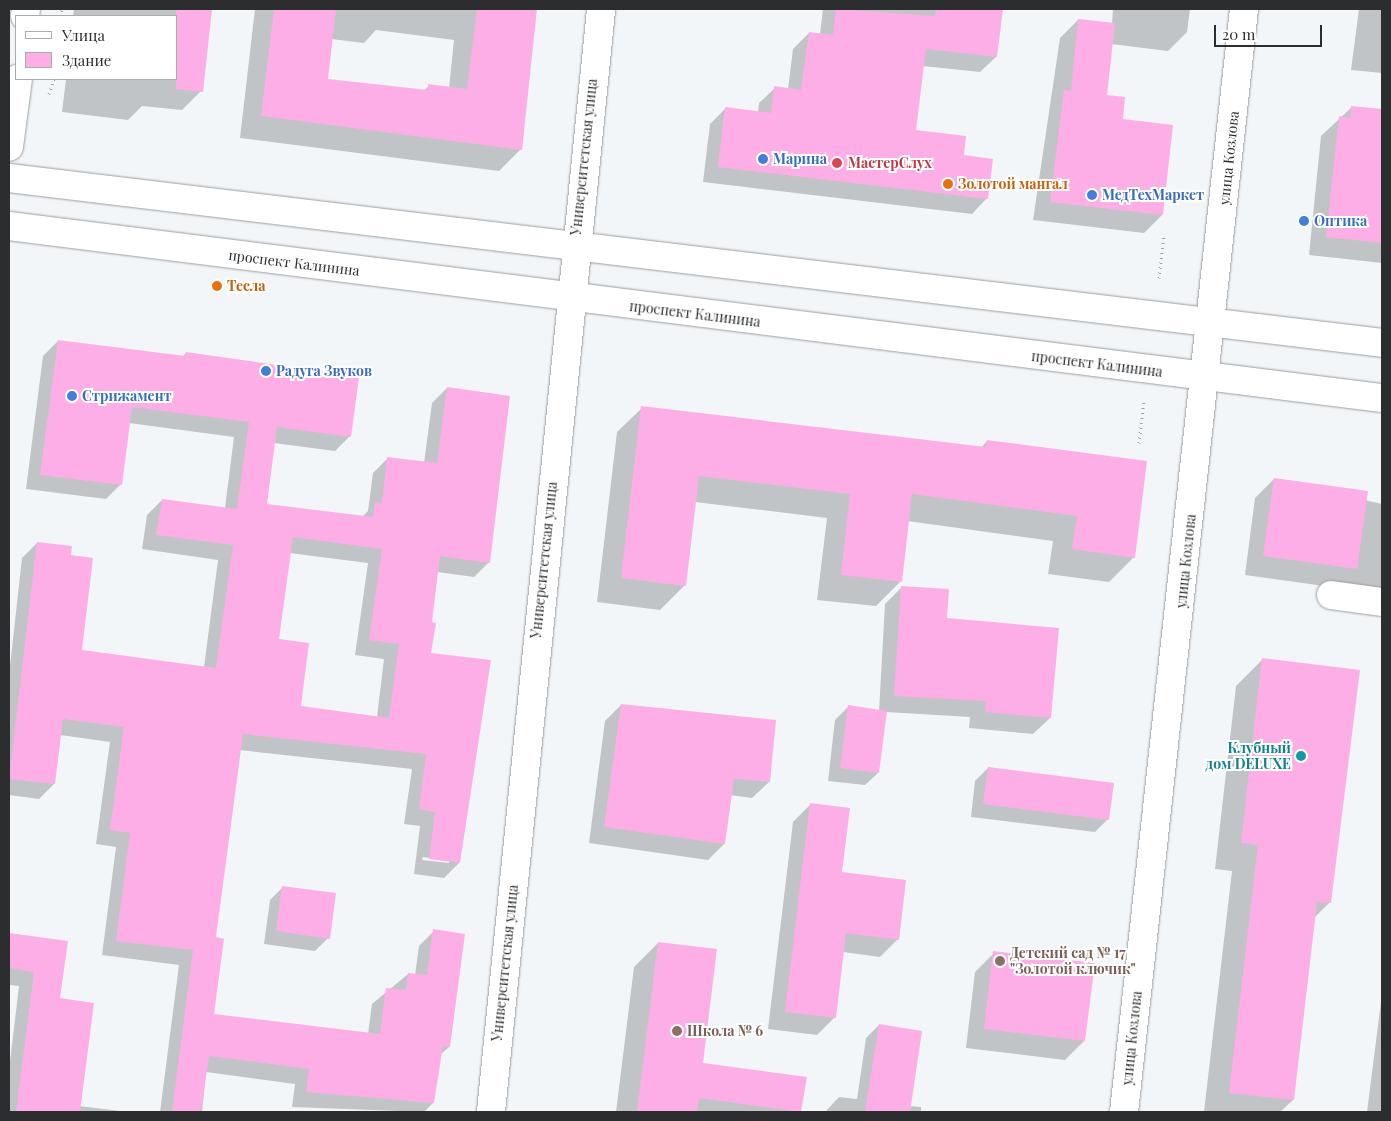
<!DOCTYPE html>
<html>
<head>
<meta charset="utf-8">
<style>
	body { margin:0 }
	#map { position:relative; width:1391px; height:1121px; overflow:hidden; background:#f2f6f9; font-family:"Playfair Display",serif }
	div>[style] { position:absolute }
	.shadow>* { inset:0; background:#0003 }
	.building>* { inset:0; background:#fdaee6 }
	.path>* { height:3px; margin-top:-1.5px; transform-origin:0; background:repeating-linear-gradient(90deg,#9ea1a3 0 1px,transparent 0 5px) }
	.roads { filter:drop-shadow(0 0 1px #9a9da0) drop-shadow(0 0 1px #9a9da0) }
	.minor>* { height:28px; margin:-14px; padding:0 14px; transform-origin:14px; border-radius:14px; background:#fff }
	.major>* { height:28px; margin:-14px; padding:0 14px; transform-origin:14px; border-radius:14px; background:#fff }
	.dots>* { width:14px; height:14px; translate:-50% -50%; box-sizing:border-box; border:2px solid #fff; border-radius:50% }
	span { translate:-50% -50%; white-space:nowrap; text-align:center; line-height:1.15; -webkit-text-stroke:4px #fff; paint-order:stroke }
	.street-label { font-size:14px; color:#2b2d2e }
	.shop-label { font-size:14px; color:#366cbe; font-weight:700 }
	.left { translate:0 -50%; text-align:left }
	.health-label { font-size:14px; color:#be3a42; font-weight:700 }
	.food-label { font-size:14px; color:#c56008; font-weight:700 }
	.culture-label { font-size:14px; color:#0d838f; font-weight:700 }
	.right { translate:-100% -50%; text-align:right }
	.education-label { font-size:14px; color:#785e54; font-weight:700 }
	.frame { position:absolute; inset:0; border:10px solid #2b2d2e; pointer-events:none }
	.legend { position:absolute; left:15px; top:15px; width:162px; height:65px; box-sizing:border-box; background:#fff; border:1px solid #aaabab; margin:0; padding:6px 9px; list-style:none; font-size:15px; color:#2b2d2e }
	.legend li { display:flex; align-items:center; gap:10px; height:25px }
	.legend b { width:25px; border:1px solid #aaabab }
	.scale { position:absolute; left:1214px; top:25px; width:108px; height:22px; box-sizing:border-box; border:2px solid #2b2d2e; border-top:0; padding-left:6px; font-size:15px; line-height:18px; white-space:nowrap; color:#2b2d2e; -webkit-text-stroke:4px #fff; paint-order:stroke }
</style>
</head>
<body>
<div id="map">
	<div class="shadow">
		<div style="clip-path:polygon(74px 9px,211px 9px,201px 91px,182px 110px,142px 106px,128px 120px,62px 112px,66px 79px,176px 79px,176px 16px,73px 16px)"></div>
		<div style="clip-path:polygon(evenodd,255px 9px,536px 9px,521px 149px,499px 171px,240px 138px,255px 9px,376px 30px,454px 40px,449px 88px,429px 86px,423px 91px,327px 80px,331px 39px,364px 43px,376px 30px)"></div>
		<div style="clip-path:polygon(823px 9px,1001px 10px,996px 57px,980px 72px,923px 66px,915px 131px,963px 156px,987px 198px,972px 214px,703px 182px,710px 124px,726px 108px,758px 112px,759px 103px,775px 88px,788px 89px,793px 49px,809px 33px,820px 34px)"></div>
		<div style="clip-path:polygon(1113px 9px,1190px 9px,1187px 32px,1168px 51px,1111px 44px,1105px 96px,1121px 120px,1162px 215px,1144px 233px,1033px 220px,1060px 38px,1078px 20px,1112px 24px)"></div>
		<div style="clip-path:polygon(1359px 9px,1382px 9px,1382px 73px,1351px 70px)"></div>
		<div style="clip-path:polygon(1352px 107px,1382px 111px,1382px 263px,1309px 255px,1321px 136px)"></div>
		<div style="clip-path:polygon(evenodd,58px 341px,182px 357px,186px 353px,350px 436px,335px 451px,274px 443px,265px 505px,362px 517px,368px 511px,373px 473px,388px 458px,424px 463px,432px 403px,447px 388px,489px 562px,474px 577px,437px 572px,430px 623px,430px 654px,459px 863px,444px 878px,414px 874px,420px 826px,404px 824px,412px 769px,239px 750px,215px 938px,213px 1015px,368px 1034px,372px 1004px,408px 974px,415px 975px,419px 946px,434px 931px,449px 1047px,440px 1055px,433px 1103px,424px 1112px,292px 1107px,295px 1084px,206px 1072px,202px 1112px,160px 1112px,179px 965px,102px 955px,116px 847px,96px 844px,110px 742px,60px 735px,54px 784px,39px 799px,9px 795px,9px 675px,22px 558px,37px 543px,70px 556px,81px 651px,204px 667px,218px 560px,142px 549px,147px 515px,162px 500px,225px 508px,234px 437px,129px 423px,121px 484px,106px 499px,26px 489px,43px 356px,58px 341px,289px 553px,368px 563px,355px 655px,384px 659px,377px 717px,300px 708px,278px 640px,289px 553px,58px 341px,423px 857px,449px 861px,449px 863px,422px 860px,423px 857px)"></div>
		<div style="clip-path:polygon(642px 408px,981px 448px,987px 441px,1134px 557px,1109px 582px,1048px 574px,1053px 541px,907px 521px,900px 582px,876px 606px,817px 600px,827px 518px,695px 502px,685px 585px,660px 610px,597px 602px,617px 432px)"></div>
		<div style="clip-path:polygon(1274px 479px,1382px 504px,1382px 594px,1245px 575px,1255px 498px)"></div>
		<div style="clip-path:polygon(901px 588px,945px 619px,1050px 718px,1033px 734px,969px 728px,970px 717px,886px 712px,878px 773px,865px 785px,828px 781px,835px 720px,848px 707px,879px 711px,885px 604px)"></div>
		<div style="clip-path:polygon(1263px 659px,1329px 903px,1314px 918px,1293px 1100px,1280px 1112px,1204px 1112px,1232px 871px,1215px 869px,1236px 686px)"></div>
		<div style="clip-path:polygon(621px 705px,769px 782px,752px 798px,730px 795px,724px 844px,708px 860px,589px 843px,605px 721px)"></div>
		<div style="clip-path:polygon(988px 768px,1108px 819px,1095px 832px,971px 817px,975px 781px)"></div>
		<div style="clip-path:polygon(811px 804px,841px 873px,898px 939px,880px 957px,843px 952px,835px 1017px,817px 1035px,768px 1029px,793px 822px)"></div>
		<div style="clip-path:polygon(283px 887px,328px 938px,315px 951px,264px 944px,270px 900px)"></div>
		<div style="clip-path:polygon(9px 935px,67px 942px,59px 999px,79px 1106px,129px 1112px,9px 1112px,9px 1070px,19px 986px,9px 985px)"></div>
		<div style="clip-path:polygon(658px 943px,702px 1064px,805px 1078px,800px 1112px,616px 1112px,634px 967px)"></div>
		<div style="clip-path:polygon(994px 953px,1084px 1041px,1065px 1060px,966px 1048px,975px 972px)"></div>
		<div style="clip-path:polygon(1382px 994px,1382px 1112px,1367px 1112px)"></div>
		<div style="clip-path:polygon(879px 1025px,909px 1106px,921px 1107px,921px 1112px,825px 1112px,839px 1097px,857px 1099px,866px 1038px)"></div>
	</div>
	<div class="building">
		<div style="clip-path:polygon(176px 9px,212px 9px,203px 92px,176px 89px)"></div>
		<div style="clip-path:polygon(274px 9px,336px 9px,328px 79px,428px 90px,428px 84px,467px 89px,477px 9px,537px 9px,522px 150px,261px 116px)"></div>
		<div style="clip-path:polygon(836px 9px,935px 16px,936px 9px,1003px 9px,997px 57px,926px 49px,916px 130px,966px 136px,964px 155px,993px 159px,988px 199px,718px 167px,725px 107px,771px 113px,774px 86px,801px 90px,809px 32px,833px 35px)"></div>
		<div style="clip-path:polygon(1078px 19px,1115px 23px,1107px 95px,1125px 97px,1123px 119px,1173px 125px,1163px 215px,1050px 202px,1064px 90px,1071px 91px)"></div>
		<div style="clip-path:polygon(1351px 106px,1382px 109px,1382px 243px,1326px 237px,1339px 116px,1350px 118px)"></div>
		<div style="clip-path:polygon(evenodd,58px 340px,185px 356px,186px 352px,359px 377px,351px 437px,277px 427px,267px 504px,373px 517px,375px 502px,382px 503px,387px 457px,437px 463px,447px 387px,510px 396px,490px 563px,440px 556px,432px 622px,436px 623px,431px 653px,491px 660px,460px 863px,429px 859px,435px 812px,419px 809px,426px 754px,243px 734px,216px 937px,224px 939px,214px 1014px,380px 1034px,386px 988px,406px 990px,408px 973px,427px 975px,433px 929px,465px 934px,450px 1047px,443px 1046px,434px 1103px,306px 1092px,309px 1069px,209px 1056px,201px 1112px,172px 1112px,193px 950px,116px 941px,130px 833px,110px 830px,124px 727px,63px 719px,55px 784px,9px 779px,37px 542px,72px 546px,71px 555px,93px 558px,82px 650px,216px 668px,233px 545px,156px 535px,162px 499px,237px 509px,249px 422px,132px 407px,122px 485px,40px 475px,58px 340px,293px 537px,382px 549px,369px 640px,399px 644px,389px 718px,301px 706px,309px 643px,279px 639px,293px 537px)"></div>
		<div style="clip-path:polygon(641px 406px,986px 447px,987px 440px,1147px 461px,1135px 558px,1072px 549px,1077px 516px,912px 494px,902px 582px,841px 575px,850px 494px,699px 476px,686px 586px,621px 578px)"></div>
		<div style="clip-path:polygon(1274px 478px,1368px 491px,1357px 569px,1263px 556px)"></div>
		<div style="clip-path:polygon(901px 586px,949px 589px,947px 618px,1059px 628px,1051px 718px,985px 712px,986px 701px,894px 696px)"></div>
		<div style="clip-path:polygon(1262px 658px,1360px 670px,1331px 903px,1317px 902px,1294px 1100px,1229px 1093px,1258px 845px,1241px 843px)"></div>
		<div style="clip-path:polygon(621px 704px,776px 720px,770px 782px,734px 779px,725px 844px,604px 827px)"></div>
		<div style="clip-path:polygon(848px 705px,887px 711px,879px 773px,840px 768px)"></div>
		<div style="clip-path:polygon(988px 767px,1114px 783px,1109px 820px,983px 804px)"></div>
		<div style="clip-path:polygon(810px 803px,850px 808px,842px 872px,906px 880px,899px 940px,846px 933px,836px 1018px,785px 1012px)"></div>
		<div style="clip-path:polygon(282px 886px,336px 893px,330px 939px,276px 931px)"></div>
		<div style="clip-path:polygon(9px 933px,68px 941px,60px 998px,94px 1003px,80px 1112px,16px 1112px,34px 972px,9px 968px)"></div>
		<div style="clip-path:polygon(658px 942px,717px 949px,703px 1063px,807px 1077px,801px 1112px,699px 1098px,697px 1112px,637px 1112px)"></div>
		<div style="clip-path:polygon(993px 951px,1095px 963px,1085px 1041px,984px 1029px)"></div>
		<div style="clip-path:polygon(879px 1024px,922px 1031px,910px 1112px,865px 1112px)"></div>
	</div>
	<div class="path">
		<div style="left:61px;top:16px;width:7px;rotate:-82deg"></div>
		<div style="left:49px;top:94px;width:16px;rotate:-72deg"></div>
		<div style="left:1159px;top:278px;width:43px;rotate:-83.4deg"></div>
		<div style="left:1139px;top:443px;width:43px;rotate:-83.4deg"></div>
	</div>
	<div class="roads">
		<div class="minor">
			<div style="left:25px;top:16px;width:7px;rotate:-82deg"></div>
			<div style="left:9px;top:147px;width:69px;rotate:-82.5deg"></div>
			<div style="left:1331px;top:595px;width:51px;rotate:7.8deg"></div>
			<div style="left:491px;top:1112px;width:1108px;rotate:-84.3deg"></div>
			<div style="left:1124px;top:1112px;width:1110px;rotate:-83.79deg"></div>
		</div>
		<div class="major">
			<div style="left:9px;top:178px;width:1383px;rotate:6.85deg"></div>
			<div style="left:9px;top:226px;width:1384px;rotate:7.14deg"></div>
		</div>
	</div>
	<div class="dots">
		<div style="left:763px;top:159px;background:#3f7fe0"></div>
		<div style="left:837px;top:163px;background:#e0444e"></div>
		<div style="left:948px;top:184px;background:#e8710a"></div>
		<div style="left:1092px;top:195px;background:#3f7fe0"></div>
		<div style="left:1304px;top:221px;background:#3f7fe0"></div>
		<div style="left:217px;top:286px;background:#e8710a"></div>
		<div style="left:266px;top:371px;background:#3f7fe0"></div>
		<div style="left:72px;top:396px;background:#3f7fe0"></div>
		<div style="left:1301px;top:756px;background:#0f9aa8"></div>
		<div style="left:1000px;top:961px;background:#8d6e63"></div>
		<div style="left:677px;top:1031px;background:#8d6e63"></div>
	</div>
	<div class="street-label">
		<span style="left:584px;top:157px;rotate:-84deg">Университетская улица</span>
		<span style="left:1229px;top:158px;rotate:-84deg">улица Козлова</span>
		<span style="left:294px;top:263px;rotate:7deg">проспект Калинина</span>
		<span style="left:695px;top:314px;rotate:7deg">проспект Калинина</span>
		<span style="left:1097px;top:364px;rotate:7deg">проспект Калинина</span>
		<span style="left:544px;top:560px;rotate:-84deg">Университетская улица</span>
		<span style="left:1186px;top:561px;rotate:-84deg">улица Козлова</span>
		<span style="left:505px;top:963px;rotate:-84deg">Университетская улица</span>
		<span style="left:1132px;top:1038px;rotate:-84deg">улица Козлова</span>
	</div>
	<div class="shop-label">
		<span class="left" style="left:773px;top:159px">Марина</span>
		<span class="left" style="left:1102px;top:195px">МедТехМаркет</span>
		<span class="left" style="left:1314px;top:221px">Оптика</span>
		<span class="left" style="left:276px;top:371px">Радуга Звуков</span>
		<span class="left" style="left:82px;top:396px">Стрижамент</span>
	</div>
	<div class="health-label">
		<span class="left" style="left:848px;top:163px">МастерСлух</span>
	</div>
	<div class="food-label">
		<span class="left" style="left:958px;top:184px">Золотой мангал</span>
		<span class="left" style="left:227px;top:286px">Тесла</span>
	</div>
	<div class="culture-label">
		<span class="right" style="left:1291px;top:756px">Клубный<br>дом DELUXE</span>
	</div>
	<div class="education-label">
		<span class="left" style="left:1010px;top:961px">Детский сад № 17<br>"Золотой ключик"</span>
		<span class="left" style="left:687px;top:1031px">Школа № 6</span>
	</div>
	<div class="frame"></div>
	<ul class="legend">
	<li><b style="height:6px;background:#fff"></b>Улица</li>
	<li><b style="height:14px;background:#fdaee6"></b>Здание</li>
	</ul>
	<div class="scale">20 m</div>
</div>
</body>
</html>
